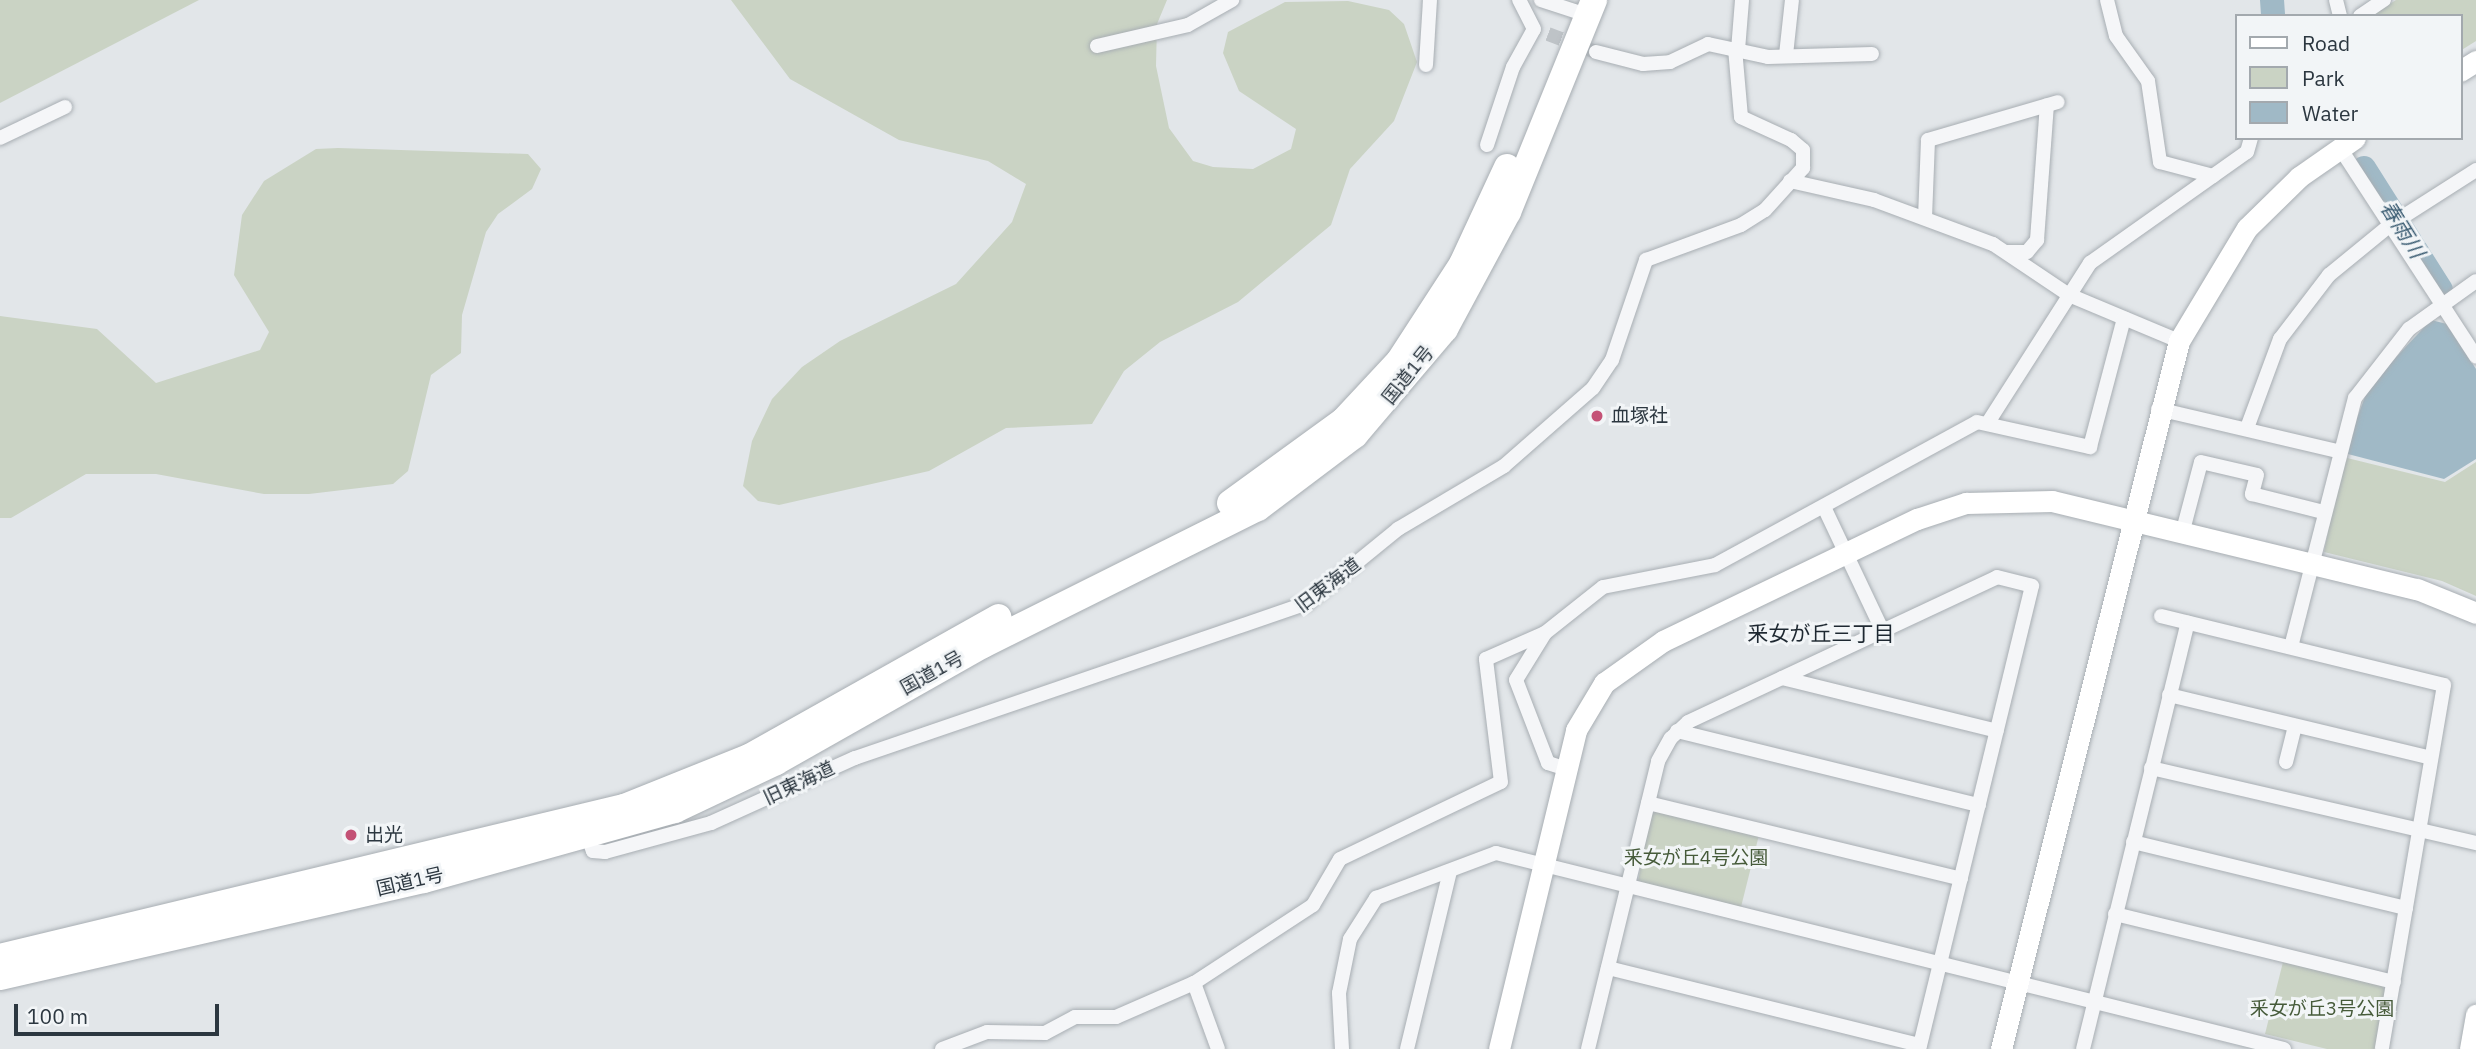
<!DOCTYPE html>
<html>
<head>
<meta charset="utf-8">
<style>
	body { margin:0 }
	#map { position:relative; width:2476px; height:1049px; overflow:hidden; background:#e2e6e9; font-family:"IBM Plex Sans","Noto Sans JP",sans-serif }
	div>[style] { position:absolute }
	.green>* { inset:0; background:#cad3c4 }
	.water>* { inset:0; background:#a0b9c6 }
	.river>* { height:24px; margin:-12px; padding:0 12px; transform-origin:12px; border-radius:12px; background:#a0b9c6 }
	.street-tunnel>* { height:14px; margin-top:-7px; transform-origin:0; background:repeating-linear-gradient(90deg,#bec3c7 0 14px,transparent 0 21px) }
	.roads { filter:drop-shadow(0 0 2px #a8aeb3) drop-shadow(0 0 2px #a8aeb3) }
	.street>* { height:14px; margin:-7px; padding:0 7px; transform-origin:7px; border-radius:7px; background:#f5f6f8 }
	.secondary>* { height:21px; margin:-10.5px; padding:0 10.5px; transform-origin:10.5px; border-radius:10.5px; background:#fff }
	.highway>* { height:26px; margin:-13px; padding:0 13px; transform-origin:13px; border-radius:13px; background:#fff }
	.dots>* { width:19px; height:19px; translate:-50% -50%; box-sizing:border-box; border:4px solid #f2f5f7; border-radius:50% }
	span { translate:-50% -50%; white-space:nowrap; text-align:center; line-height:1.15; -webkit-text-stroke:6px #f2f5f7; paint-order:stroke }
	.street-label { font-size:19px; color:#2c3740 }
	.poi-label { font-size:19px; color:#2c3740 }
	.left { translate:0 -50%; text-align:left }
	.park-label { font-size:19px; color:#465b3a }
	.water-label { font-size:21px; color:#395b71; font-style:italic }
	.neighbourhood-label { font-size:21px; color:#1e2831 }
	.legend { position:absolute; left:2235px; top:14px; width:228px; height:126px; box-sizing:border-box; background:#f2f5f7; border:2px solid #a3a9ae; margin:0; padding:9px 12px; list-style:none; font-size:21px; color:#2c3740 }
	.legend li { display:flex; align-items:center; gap:14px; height:35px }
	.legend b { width:35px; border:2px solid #a3a9ae }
	.scale { position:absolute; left:14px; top:1004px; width:205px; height:32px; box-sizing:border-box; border:4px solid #2c3740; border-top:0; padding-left:9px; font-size:21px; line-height:24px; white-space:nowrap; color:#2c3740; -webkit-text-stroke:5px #f2f5f7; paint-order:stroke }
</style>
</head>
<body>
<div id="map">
	<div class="green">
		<div style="clip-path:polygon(0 0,199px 0,0 103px)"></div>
		<div style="clip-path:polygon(731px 0,1167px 0,1157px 24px,1156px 66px,1169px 128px,1193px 161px,1213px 167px,1253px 169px,1291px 149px,1296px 129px,1239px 91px,1223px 53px,1228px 32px,1285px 2px,1348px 1px,1389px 10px,1404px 24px,1417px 62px,1394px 121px,1350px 169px,1331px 225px,1238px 302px,1160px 342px,1124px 371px,1092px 424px,1006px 428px,929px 471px,779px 505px,758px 501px,743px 486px,752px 441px,772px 399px,802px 367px,840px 341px,956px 284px,1012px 222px,1026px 184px,988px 161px,899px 140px,790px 79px)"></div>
		<div style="clip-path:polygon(2396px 0,2476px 0,2476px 41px,2460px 51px,2460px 16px,2371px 16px)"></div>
		<div style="clip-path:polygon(338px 148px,528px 154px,541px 169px,532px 189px,498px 214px,486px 232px,462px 315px,461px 353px,431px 375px,408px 471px,393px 484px,309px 494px,264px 494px,156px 474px,86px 474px,11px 518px,0 518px,0 316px,97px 329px,156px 383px,260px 350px,269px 332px,234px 275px,242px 215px,264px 181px,316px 149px)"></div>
		<div style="clip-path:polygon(2343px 457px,2445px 482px,2476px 462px,2476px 596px,2442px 581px,2324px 552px)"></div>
		<div style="clip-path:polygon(1657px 811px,1759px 835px,1741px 907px,1638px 882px,1650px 815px)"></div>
		<div style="clip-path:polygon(2283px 962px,2381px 985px,2387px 993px,2377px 1049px,2327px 1049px,2265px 1034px)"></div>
	</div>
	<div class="water">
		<div style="clip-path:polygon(2431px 320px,2447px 324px,2476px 369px,2476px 459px,2444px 479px,2344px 453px,2369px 386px)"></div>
	</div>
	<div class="river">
		<div style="left:2272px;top:0;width:16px;rotate:86deg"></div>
		<div style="left:2364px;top:168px;width:144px;rotate:57.7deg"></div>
	</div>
	<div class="street-tunnel">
		<div style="left:1548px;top:34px;width:51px;rotate:20.6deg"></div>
	</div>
	<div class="roads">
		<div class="street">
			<div style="left:1541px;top:0;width:48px;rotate:18.1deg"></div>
			<div style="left:2107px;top:0;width:37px;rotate:76deg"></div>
			<div style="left:2116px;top:36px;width:55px;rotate:54.6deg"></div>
			<div style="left:2148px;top:81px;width:82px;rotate:81.6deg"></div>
			<div style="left:2160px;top:162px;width:55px;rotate:14.8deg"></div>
			<div style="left:2336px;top:0;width:16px;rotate:76deg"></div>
			<div style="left:2360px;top:16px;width:29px;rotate:-34deg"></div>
			<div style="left:1097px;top:46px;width:93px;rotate:-13deg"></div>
			<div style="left:1188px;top:25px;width:51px;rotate:-29.6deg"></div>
			<div style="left:1738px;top:50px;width:50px;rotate:-85.4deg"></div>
			<div style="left:1596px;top:52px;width:49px;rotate:14.3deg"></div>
			<div style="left:1643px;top:64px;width:27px;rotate:-4deg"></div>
			<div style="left:1670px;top:62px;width:42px;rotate:-25.3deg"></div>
			<div style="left:1708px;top:44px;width:61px;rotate:12.2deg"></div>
			<div style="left:1768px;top:57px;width:104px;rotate:-1.7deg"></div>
			<div style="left:1786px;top:55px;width:55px;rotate:-83.8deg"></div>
			<div style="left:1426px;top:65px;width:65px;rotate:-86.5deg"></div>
			<div style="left:0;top:138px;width:72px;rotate:-25.5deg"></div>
			<div style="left:1487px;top:145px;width:82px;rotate:-71.6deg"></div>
			<div style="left:1513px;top:67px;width:43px;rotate:-61.1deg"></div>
			<div style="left:1534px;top:29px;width:33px;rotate:-117deg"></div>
			<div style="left:2340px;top:148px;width:249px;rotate:56.9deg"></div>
			<div style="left:1790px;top:181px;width:86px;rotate:12.7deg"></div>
			<div style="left:1874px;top:200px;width:127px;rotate:20.3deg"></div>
			<div style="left:1993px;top:244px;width:92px;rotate:33.9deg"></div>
			<div style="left:2069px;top:295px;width:119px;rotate:22.7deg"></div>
			<div style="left:1925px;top:218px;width:78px;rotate:-87.8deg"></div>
			<div style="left:1928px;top:140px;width:135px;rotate:-16.3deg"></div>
			<div style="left:2007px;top:252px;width:20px"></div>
			<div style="left:2027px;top:252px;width:16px;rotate:-50deg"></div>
			<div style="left:2037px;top:240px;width:135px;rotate:-85.8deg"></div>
			<div style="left:2158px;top:409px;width:184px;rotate:13.2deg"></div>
			<div style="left:1989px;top:421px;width:188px;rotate:-57.4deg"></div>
			<div style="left:2090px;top:263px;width:192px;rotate:-35.3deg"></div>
			<div style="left:2247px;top:152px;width:15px;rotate:-74deg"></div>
			<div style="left:2247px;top:428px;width:95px;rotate:-69.7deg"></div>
			<div style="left:2280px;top:339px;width:81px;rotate:-52.6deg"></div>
			<div style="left:2329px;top:275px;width:79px;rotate:-39.3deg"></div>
			<div style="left:2390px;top:225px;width:102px;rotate:-32.6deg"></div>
			<div style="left:1824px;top:507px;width:138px;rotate:64.7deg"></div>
			<div style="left:2182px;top:534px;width:74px;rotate:-75.2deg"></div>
			<div style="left:2201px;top:462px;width:57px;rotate:13.1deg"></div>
			<div style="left:2257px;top:475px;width:20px;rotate:105deg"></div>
			<div style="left:2252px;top:494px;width:73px;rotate:14.2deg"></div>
			<div style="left:2161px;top:616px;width:291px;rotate:13.7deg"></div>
			<div style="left:2444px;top:685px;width:369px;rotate:99.7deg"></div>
			<div style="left:1545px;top:633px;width:55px;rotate:121.7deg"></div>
			<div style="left:1516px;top:680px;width:89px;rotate:68.9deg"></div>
			<div style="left:1548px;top:763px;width:20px;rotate:18deg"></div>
			<div style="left:2291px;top:647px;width:257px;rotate:-75.6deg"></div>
			<div style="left:2355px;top:398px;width:88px;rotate:-52deg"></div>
			<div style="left:2409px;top:329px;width:82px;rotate:-35.6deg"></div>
			<div style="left:1782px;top:678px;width:221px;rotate:13.8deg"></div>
			<div style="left:2169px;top:695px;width:269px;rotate:13.5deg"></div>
			<div style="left:1677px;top:731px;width:311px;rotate:13.8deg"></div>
			<div style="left:2286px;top:762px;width:37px;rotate:-76deg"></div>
			<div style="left:2151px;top:768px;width:334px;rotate:13deg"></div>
			<div style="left:1648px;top:803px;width:322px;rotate:13.6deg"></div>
			<div style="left:586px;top:831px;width:21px;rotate:71deg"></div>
			<div style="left:593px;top:851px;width:12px;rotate:5deg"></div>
			<div style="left:605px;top:852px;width:110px;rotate:-15.3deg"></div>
			<div style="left:711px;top:823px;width:158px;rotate:-24.3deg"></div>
			<div style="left:855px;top:758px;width:477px;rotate:-18.9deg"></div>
			<div style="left:1306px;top:604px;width:119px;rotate:-39.2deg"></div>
			<div style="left:1398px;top:529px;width:123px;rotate:-30.7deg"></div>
			<div style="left:1504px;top:466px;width:118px;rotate:-41.2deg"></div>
			<div style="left:1593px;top:388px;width:34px;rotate:-56deg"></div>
			<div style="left:1612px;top:360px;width:106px;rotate:-71.2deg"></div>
			<div style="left:1646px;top:260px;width:101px;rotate:-20.2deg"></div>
			<div style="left:1741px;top:225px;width:28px;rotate:-32deg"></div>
			<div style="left:1765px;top:210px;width:57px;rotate:-47.9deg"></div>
			<div style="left:1803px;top:168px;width:18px;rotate:-90deg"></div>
			<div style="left:1803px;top:150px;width:16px;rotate:-140deg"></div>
			<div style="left:1791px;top:140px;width:55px;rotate:-155.3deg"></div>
			<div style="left:1741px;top:117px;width:68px;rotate:-95deg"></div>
			<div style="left:2133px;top:842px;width:281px;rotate:13.6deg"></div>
			<div style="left:2115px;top:914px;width:287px;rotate:13.7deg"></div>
			<div style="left:1608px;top:968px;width:321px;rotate:13.9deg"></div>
			<div style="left:1194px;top:983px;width:70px;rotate:70deg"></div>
			<div style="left:942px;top:1049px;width:48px;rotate:-20.7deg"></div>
			<div style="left:987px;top:1032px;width:58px;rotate:1deg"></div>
			<div style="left:1045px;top:1033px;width:34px;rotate:-28deg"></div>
			<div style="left:1075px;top:1017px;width:41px"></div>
			<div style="left:1116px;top:1017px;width:85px;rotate:-23.6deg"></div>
			<div style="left:1194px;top:983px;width:142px;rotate:-33.2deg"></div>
			<div style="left:1313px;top:905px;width:53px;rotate:-59.6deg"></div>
			<div style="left:1340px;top:859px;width:178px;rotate:-25.6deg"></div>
			<div style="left:1501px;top:782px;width:124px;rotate:-97deg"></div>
			<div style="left:1486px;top:659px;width:64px;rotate:-23.8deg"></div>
			<div style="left:1545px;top:633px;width:74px;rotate:-38.4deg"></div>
			<div style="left:1603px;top:587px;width:114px;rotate:-11.1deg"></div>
			<div style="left:1715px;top:565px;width:298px;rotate:-28.6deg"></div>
			<div style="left:1977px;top:422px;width:116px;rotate:12.5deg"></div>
			<div style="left:2090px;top:447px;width:133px;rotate:-75.2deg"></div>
			<div style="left:1342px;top:1049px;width:56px;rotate:-93.1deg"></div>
			<div style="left:1339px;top:993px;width:55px;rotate:-78.5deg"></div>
			<div style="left:1350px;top:939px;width:49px;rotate:-57.6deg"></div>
			<div style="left:1376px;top:898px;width:128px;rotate:-20.6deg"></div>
			<div style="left:1496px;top:853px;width:812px;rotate:13.97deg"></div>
			<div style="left:1407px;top:1049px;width:183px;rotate:-76.4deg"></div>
			<div style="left:1588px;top:1049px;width:296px;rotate:-76.3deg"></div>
			<div style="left:1658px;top:761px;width:26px;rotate:-61deg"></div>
			<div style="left:1671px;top:738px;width:23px;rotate:-43deg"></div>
			<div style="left:1688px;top:722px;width:341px;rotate:-25.1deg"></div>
			<div style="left:1997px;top:577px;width:36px;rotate:14deg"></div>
			<div style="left:2032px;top:586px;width:477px;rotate:103.7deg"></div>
			<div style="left:2083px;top:1049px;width:439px;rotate:-76.2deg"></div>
		</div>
		<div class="secondary">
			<div style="left:2460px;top:71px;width:19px;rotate:-32deg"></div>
			<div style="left:1499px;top:1049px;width:328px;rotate:-76.4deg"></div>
			<div style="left:1576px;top:730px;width:55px;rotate:-59.2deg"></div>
			<div style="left:1604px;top:683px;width:72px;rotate:-35.4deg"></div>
			<div style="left:1663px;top:641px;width:282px;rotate:-25.7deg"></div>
			<div style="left:1917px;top:519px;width:52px;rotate:-18.1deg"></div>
			<div style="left:1966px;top:503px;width:86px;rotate:-1.3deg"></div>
			<div style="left:2052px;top:501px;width:375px;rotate:13.6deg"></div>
			<div style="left:2417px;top:589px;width:64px;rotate:22.1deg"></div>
			<div style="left:2001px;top:1049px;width:730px;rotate:-75.89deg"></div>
			<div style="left:2179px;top:341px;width:132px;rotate:-59deg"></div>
			<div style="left:2247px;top:228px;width:73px;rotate:-44.4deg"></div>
			<div style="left:2299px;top:177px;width:68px;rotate:-34.9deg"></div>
			<div style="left:2470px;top:1049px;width:35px;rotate:-80deg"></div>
		</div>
		<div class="highway">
			<div style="left:1230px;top:503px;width:140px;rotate:-36deg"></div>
			<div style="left:1343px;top:421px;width:82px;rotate:-47deg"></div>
			<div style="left:1399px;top:361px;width:116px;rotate:-57deg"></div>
			<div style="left:1462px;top:264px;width:107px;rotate:-65.1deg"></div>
			<div style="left:0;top:957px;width:642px;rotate:-13.52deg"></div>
			<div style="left:624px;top:807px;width:135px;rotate:-21.8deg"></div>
			<div style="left:749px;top:757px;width:286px;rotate:-29.3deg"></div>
			<div style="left:0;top:977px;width:435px;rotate:-12.9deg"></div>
			<div style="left:424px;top:880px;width:261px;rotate:-15.6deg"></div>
			<div style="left:675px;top:810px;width:112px;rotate:-25.4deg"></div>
			<div style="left:776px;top:762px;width:238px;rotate:-29.5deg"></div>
			<div style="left:983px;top:645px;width:307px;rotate:-26.5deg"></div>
			<div style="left:1258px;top:508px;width:121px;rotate:-37deg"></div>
			<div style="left:1355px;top:435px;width:139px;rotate:-49.7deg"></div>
			<div style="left:1445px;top:329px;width:133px;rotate:-61.7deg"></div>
			<div style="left:1508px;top:212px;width:229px;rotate:-67.9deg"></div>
		</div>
	</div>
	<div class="dots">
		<div style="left:1597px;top:416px;background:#c45276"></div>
		<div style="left:351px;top:835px;background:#c45276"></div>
	</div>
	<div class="street-label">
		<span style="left:1408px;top:375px;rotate:-51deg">国道1号</span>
		<span style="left:1328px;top:585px;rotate:-37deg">旧東海道</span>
		<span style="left:932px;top:673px;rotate:-29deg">国道1号</span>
		<span style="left:799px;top:783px;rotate:-25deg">旧東海道</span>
		<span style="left:410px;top:882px;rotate:-13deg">国道1号</span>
	</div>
	<div class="poi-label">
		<span class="left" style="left:1611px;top:416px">血塚社</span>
		<span class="left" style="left:365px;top:835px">出光</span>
	</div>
	<div class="park-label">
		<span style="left:1696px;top:858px">釆女が丘4号公園</span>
		<span style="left:2322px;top:1009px">釆女が丘3号公園</span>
	</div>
	<div class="water-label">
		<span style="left:2403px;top:229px;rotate:58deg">春雨川</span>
	</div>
	<div class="neighbourhood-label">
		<span style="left:1821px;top:633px">釆女が丘三丁目</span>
	</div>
	<ul class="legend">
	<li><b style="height:9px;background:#fff"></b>Road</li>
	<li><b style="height:19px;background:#cad3c4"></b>Park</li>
	<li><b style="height:19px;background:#a0b9c6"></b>Water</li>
	</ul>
	<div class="scale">100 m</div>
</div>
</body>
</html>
